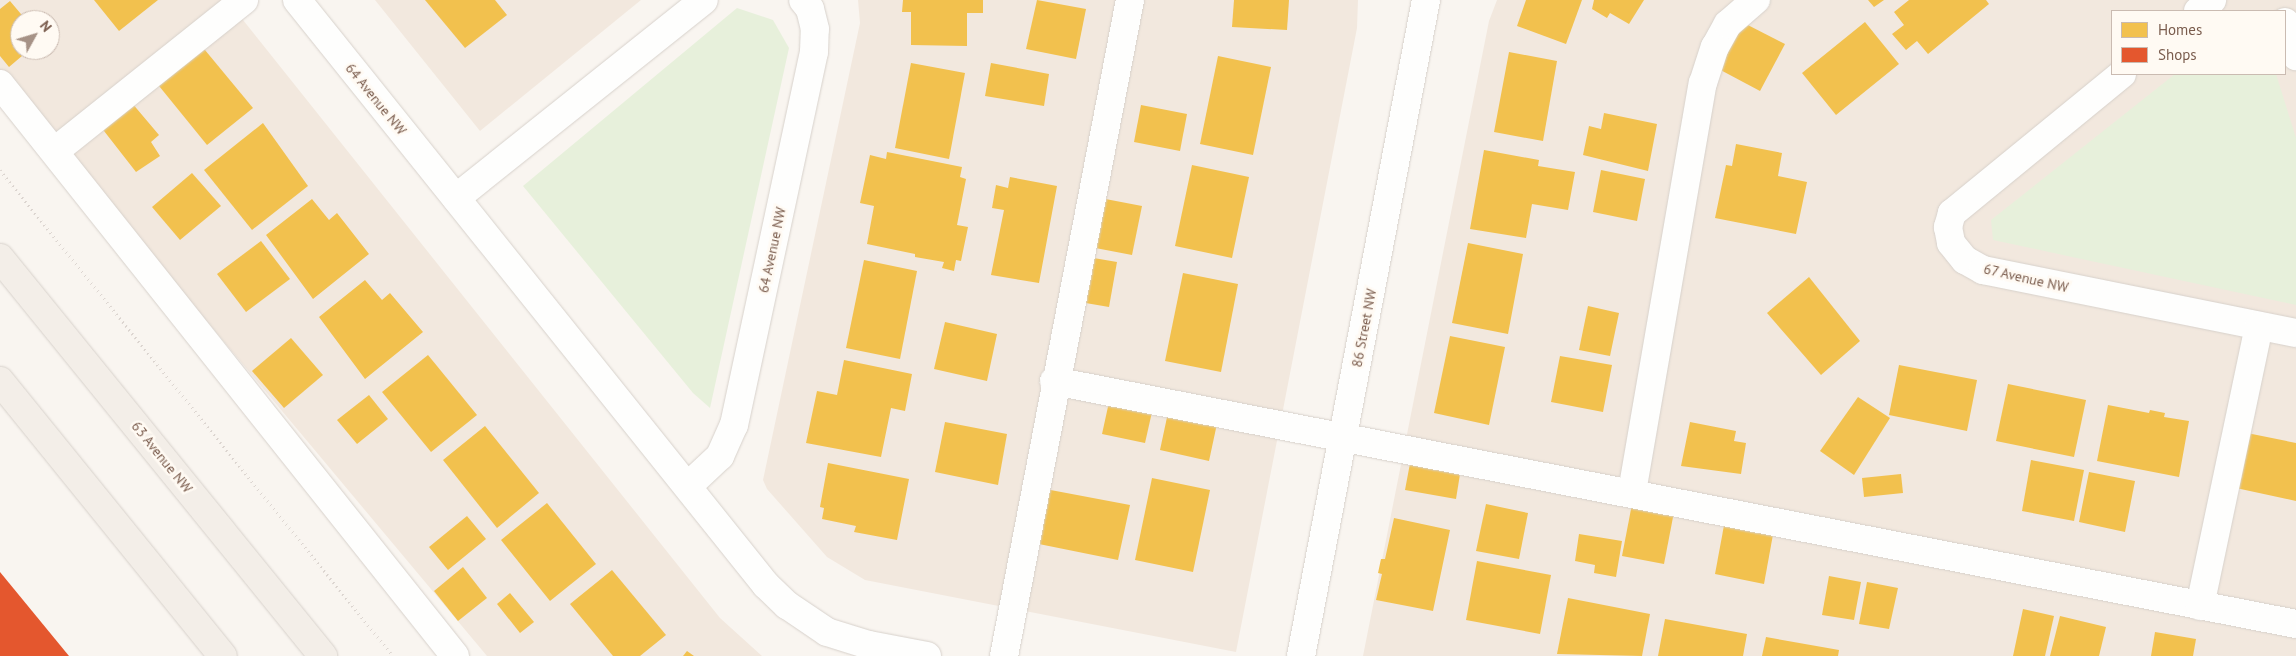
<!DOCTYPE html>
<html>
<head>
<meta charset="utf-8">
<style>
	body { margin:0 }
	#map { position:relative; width:2296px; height:656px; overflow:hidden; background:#f9f5f0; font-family:"PT Sans",sans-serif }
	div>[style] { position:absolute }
	.residential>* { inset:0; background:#f2e8de }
	.green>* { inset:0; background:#e7f0db }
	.homes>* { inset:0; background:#f2c14e }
	.shops>* { inset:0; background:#e4572e }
	.path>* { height:3px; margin-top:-1.5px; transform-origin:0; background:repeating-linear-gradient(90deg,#dcd5d0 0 1px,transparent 0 5px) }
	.roads { filter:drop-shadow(0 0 1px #d7d1cb) drop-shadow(0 0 1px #d7d1cb) }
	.minor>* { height:28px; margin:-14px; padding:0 14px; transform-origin:14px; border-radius:14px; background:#fefefd }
	.major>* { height:28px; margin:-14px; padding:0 14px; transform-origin:14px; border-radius:14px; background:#f3eee8 }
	span { translate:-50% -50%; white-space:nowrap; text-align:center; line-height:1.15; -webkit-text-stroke:5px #fffaf3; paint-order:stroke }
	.street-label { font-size:14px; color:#7a5c4d }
	.legend { position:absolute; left:2111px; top:10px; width:175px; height:65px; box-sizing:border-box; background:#fffaf3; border:1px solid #cabbb1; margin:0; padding:6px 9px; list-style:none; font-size:15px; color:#7a5c4d }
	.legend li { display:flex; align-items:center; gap:10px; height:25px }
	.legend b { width:25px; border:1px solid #cabbb1 }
	.north { position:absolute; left:10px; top:10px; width:50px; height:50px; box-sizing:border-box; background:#fffaf3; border:1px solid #cabbb1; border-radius:50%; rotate:51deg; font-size:14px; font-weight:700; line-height:20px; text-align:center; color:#7a5c4d }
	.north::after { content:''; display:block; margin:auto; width:18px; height:22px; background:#a69286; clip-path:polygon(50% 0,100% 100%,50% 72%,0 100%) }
</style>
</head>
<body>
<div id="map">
	<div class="residential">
		<div style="clip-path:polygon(evenodd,0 0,227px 0,720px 618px,762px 656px,487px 656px,0 74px,0 0,20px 20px,50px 20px,50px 50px,20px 50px,20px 20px)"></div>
		<div style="clip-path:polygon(375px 0,641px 0,480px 131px)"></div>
		<div style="clip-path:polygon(858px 0,1358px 0,1357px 28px,1236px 652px,865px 580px,827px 557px,767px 489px,763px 480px,860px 23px)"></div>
		<div style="clip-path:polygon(evenodd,1497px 0,2296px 0,2296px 656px,1363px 656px,1489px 21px,1497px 0,2112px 11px,2285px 11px,2285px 74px,2112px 74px,2112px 11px)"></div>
	</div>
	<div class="green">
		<div style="clip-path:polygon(737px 8px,773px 20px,789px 48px,710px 408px,693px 393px,523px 186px)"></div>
		<div style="clip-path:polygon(2175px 74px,2276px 74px,2296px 138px,2296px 305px,1993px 240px,1991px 220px)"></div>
	</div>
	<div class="homes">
		<div style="clip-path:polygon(94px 0,158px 0,119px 31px)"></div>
		<div style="clip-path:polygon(425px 0,495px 0,507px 15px,465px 48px)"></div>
		<div style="clip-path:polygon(903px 0,983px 0,983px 13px,967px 13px,967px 46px,911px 45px,911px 12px,902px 12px)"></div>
		<div style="clip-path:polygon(1037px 0,1086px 9px,1076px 59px,1026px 49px)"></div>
		<div style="clip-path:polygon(1234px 0,1289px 0,1287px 30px,1232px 27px)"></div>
		<div style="clip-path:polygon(1526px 0,1582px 0,1566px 44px,1517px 26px)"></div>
		<div style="clip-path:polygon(1594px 0,1644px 0,1629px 24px,1610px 13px,1607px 18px,1592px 9px)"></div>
		<div style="clip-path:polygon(1868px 0,1884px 0,1874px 7px)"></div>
		<div style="clip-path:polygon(1909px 0,1986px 0,1989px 4px,1928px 54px,1917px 41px,1906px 50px,1892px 34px,1904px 25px,1894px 12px)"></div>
		<div style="clip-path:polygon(10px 1px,26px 20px,20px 20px,20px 50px,29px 50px,9px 67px,0 56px,0 9px)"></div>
		<div style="clip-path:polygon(1738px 20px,1785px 44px,1760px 91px,1713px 66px)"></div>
		<div style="clip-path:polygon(1865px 22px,1899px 64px,1836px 115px,1802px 73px)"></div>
		<div style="clip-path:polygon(200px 44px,253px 108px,207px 145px,155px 81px)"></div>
		<div style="clip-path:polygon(1509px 52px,1557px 61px,1543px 141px,1494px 132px)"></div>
		<div style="clip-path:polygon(1218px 56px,1271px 67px,1253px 155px,1200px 144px)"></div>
		<div style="clip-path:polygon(911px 63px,965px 73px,949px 159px,895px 148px)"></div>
		<div style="clip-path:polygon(991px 63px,1049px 74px,1044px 106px,985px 96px)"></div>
		<div style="clip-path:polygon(126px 96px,159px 135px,151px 142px,160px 156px,136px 172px,97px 122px)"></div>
		<div style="clip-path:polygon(1141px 105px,1187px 114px,1180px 151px,1134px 142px)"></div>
		<div style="clip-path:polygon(1604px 113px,1657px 124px,1648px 171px,1583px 155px,1589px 126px,1601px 129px)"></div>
		<div style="clip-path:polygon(263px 123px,308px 186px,252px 230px,204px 170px)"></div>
		<div style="clip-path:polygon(1736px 144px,1782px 153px,1778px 176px,1807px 182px,1796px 234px,1715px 218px,1726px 165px,1732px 166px)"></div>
		<div style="clip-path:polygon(1484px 150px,1539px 160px,1538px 166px,1575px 172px,1568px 210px,1532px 204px,1526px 238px,1470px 229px)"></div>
		<div style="clip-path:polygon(887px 152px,962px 167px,960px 177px,966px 179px,957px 225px,968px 227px,961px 261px,956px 260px,954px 271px,942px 268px,944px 262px,915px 257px,915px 254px,867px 244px,874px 206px,860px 203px,870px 155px,886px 159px)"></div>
		<div style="clip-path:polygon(1192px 165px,1249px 177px,1232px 258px,1175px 246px)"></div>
		<div style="clip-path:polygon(1601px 170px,1645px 179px,1637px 221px,1593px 212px)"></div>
		<div style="clip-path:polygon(192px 173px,221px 206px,180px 240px,152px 207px)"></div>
		<div style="clip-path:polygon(1010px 177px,1057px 186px,1039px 283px,991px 275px,1004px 210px,992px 208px,996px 185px,1008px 188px)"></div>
		<div style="clip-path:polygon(1095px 197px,1142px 206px,1132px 255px,1085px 246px)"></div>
		<div style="clip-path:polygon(312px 199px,329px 220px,337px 213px,369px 254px,313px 299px,266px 235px)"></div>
		<div style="clip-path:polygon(261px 241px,290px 279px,246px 312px,217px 274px)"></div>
		<div style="clip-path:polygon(1468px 243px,1523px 254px,1508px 334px,1452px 323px)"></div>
		<div style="clip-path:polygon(1082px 256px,1117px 262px,1109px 307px,1074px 301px)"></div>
		<div style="clip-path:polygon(864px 260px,917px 271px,900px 359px,846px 348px)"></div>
		<div style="clip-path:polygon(1183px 273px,1238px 284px,1221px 372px,1165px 361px)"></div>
		<div style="clip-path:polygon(1809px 277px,1860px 341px,1821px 375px,1767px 313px)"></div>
		<div style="clip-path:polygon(365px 280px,382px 300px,390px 293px,423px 332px,365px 379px,319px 317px)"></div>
		<div style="clip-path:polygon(1588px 306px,1619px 313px,1610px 356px,1579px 350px)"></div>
		<div style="clip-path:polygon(945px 322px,997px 334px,987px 381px,934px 369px)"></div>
		<div style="clip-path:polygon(1450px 336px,1505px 347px,1489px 425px,1434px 413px)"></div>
		<div style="clip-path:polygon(291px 338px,323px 375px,284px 408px,252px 371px)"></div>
		<div style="clip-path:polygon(428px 355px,477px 415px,431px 452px,382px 392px)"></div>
		<div style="clip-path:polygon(1560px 356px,1612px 365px,1603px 412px,1551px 402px)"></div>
		<div style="clip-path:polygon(844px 360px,912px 374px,905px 411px,891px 408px,881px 457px,806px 443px,817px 391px,837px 395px)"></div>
		<div style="clip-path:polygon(1899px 365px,1977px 380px,1967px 431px,1889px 415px)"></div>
		<div style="clip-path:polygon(2008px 384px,2086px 400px,2074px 457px,1996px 441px)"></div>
		<div style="clip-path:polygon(369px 395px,388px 419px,357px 444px,337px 420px)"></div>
		<div style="clip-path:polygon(1858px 397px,1890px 418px,1854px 475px,1820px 451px)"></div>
		<div style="clip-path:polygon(1109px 402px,1152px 412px,1145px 443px,1102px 434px)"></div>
		<div style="clip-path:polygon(2108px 405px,2149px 413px,2150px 410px,2165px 413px,2164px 417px,2189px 421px,2179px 477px,2097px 461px)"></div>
		<div style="clip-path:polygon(1169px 408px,1218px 419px,1209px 461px,1160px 450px)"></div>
		<div style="clip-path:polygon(945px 422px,1007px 434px,998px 485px,935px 472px)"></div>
		<div style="clip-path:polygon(1690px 422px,1736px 431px,1734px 441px,1746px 443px,1741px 474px,1681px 466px)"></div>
		<div style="clip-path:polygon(485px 426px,539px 493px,497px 528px,443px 460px)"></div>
		<div style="clip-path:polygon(2247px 433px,2296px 443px,2296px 501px,2236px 488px)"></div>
		<div style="clip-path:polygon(1411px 458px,1461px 468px,1456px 499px,1405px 490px)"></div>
		<div style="clip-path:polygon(2031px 460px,2084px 470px,2074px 521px,2022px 511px)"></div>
		<div style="clip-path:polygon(828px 463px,909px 479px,897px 540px,854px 532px,856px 526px,822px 519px,824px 508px,820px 507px)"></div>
		<div style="clip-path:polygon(2089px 472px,2135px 481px,2125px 532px,2079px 522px)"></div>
		<div style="clip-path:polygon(1901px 474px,1903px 493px,1864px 497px,1862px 478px)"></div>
		<div style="clip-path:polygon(1152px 478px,1210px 490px,1193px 572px,1135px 560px)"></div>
		<div style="clip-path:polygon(1040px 488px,1130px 505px,1118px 560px,1029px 542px)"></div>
		<div style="clip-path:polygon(547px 503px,596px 564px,550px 601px,501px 540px)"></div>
		<div style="clip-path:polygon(1486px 504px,1528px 513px,1519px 559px,1476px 551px)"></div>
		<div style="clip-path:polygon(1632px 504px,1674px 512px,1664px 564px,1622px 556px)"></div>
		<div style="clip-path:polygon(467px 516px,486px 539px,448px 570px,429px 547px)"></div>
		<div style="clip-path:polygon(1394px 518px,1450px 530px,1433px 611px,1376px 600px,1382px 574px,1378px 573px,1381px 559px,1385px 559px)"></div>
		<div style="clip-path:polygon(1725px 520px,1774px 529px,1764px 584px,1715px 574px)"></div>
		<div style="clip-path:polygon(1579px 534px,1622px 541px,1616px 577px,1594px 573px,1595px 565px,1575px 561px)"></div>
		<div style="clip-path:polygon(1477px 561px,1551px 575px,1540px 634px,1466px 620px)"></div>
		<div style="clip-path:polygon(463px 567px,487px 598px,458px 621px,434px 591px)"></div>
		<div style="clip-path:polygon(612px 570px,666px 635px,640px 656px,613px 656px,570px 604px)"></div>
		<div style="clip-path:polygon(1829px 576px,1861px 582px,1854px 620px,1822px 615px)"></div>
		<div style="clip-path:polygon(1867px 582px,1898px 588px,1889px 629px,1859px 624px)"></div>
		<div style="clip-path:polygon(510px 593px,534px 622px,520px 633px,497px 604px)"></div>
		<div style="clip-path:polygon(1568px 598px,1650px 614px,1642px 656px,1557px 654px)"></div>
		<div style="clip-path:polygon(2023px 609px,2054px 616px,2045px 656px,2013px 656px)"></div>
		<div style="clip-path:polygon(2060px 616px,2106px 627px,2099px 656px,2050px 656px)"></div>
		<div style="clip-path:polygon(1665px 619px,1747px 634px,1743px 656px,1658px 656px)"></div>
		<div style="clip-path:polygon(2155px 632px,2196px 639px,2193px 656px,2151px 656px)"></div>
		<div style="clip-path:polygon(1766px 637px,1839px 650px,1838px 656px,1762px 656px)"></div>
		<div style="clip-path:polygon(687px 651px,694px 656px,683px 656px)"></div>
	</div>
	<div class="shops">
		<div style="clip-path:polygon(0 572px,69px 656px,0 656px)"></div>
	</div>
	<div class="path">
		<div style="left:0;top:170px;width:625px;rotate:51.04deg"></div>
	</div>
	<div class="roads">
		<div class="minor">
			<div style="left:297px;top:0;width:750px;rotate:51.28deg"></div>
			<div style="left:766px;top:585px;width:29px;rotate:44deg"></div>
			<div style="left:787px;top:605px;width:48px;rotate:34deg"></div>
			<div style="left:827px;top:632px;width:44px;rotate:17.2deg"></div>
			<div style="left:869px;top:645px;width:59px;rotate:10.7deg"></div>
			<div style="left:2198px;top:11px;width:18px;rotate:-38deg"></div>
			<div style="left:2285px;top:22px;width:36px;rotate:72deg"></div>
			<div style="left:2122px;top:74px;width:220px;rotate:140.7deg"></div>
			<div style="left:1952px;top:213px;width:15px;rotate:106deg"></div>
			<div style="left:1948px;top:227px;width:16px;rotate:79deg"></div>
			<div style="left:1951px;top:243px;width:22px;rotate:51deg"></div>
			<div style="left:1965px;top:260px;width:21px;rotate:29deg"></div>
			<div style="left:1983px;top:270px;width:319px;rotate:11.4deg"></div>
			<div style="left:0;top:84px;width:731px;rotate:51.5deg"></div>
			<div style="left:55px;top:151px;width:242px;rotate:-38.6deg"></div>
			<div style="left:456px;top:198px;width:317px;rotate:-38.6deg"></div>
			<div style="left:1054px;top:381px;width:1266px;rotate:11.07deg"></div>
			<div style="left:688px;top:486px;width:44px;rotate:-43.2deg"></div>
			<div style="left:720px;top:456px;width:34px;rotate:-66deg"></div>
			<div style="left:734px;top:425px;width:381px;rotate:-77.9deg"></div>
			<div style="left:814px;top:52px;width:23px;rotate:-88deg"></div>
			<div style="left:815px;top:29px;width:21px;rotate:-104deg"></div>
			<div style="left:810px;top:9px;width:11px;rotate:-128deg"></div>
			<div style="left:1632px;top:492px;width:415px;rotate:-80.2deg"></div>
			<div style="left:1703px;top:83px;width:38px;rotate:-72deg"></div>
			<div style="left:1715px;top:47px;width:26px;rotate:-61deg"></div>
			<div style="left:1728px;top:24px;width:37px;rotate:-41deg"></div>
			<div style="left:2200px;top:606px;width:286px;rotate:-78.1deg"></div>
			<div style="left:1004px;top:656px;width:668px;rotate:-79.13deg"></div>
			<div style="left:1301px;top:656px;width:668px;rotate:-79.21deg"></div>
		</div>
		<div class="major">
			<div style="left:0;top:258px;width:513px;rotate:50.94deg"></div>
			<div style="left:0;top:381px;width:354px;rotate:51deg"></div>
		</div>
	</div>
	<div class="street-label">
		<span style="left:376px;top:99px;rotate:51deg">64 Avenue NW</span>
		<span style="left:772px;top:250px;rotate:-78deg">64 Avenue NW</span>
		<span style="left:2026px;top:278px;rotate:13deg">67 Avenue NW</span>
		<span style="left:1364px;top:328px;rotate:-79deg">86 Street NW</span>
		<span style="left:162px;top:457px;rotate:51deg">63 Avenue NW</span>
	</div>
	<ul class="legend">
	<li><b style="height:14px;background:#f2c14e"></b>Homes</li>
	<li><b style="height:14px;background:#e4572e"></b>Shops</li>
	</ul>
	<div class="north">N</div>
</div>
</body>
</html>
